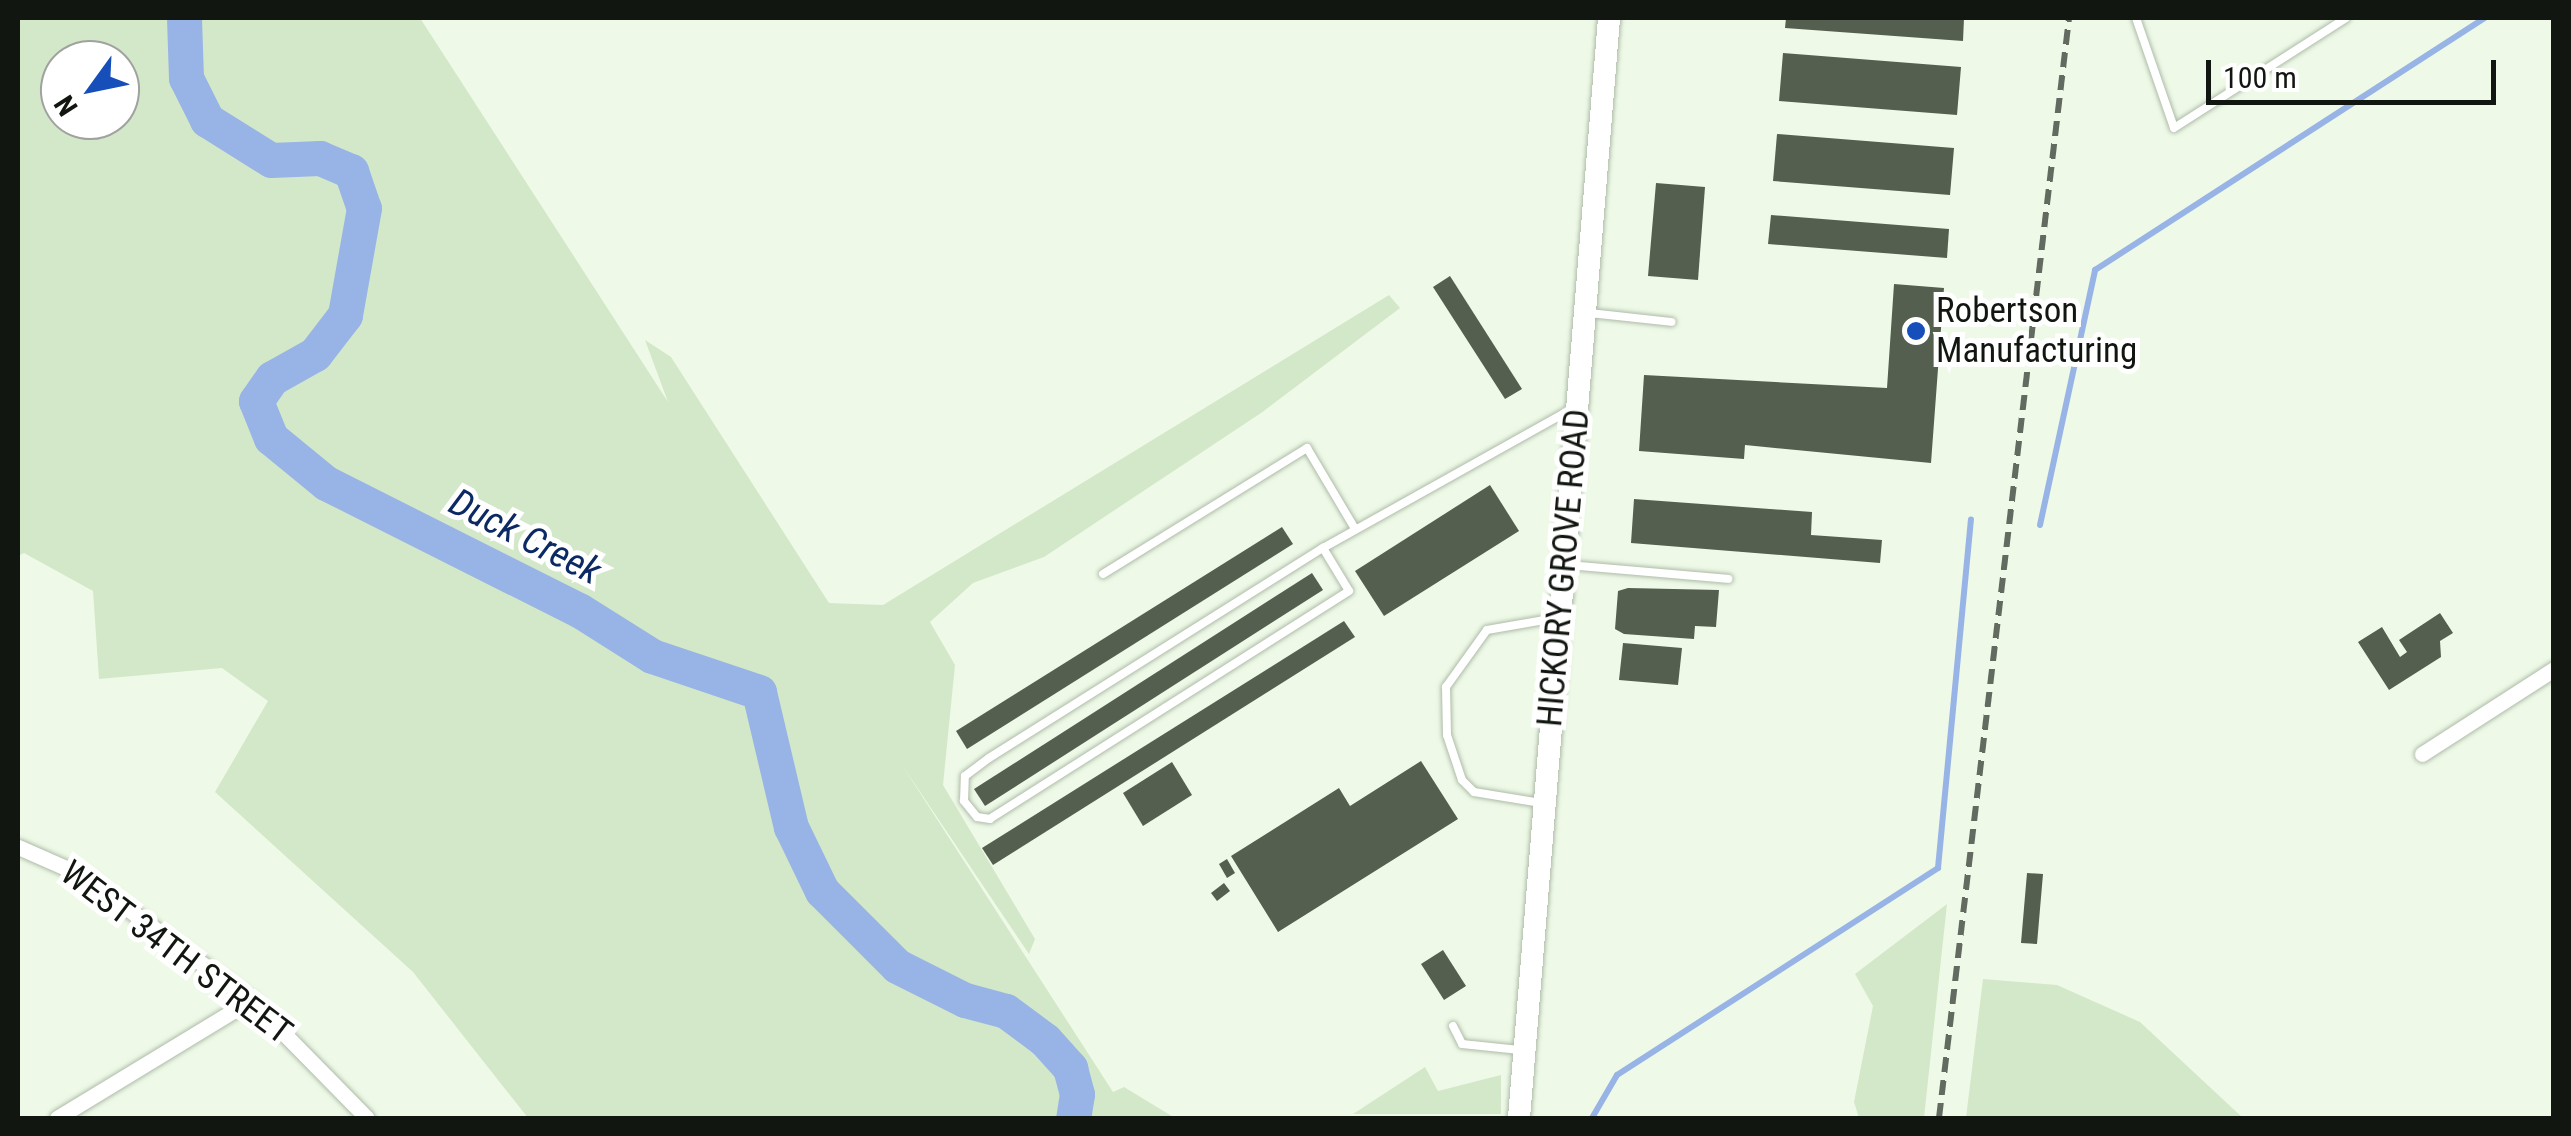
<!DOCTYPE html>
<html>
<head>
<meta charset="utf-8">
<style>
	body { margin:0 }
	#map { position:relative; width:2571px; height:1136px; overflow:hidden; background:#eefae7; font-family:"Roboto Condensed",sans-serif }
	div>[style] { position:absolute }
	.green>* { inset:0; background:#d3e8c8 }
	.stream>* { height:6px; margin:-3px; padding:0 3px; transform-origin:3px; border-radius:3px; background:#98b4e6 }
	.river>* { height:35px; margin:-17.5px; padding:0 17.5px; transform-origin:17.5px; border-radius:17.5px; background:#98b4e6 }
	.building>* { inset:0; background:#545f4f }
	.roads { filter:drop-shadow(0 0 2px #afbba9) drop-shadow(0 0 2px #afbba9) }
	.lane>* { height:8px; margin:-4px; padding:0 4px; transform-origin:4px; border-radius:4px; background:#fff }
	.street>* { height:15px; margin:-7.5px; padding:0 7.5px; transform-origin:7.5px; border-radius:7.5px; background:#fff }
	.secondary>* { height:22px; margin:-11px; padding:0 11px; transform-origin:11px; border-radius:11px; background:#fff }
	.rail>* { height:6px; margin-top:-3px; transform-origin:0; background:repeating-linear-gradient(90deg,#636a60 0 15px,transparent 0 23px) }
	.dots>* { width:28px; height:28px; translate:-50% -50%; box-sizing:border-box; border:5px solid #fff; border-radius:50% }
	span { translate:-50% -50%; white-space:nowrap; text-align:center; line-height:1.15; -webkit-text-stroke:10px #fff; paint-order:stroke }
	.poi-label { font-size:35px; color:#121610 }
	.left { translate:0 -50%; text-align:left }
	.street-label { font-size:35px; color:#121610 }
	.water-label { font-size:38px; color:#0b2962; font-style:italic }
	.frame { position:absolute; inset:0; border:20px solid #121610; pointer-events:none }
	.north { position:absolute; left:40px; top:40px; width:100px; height:100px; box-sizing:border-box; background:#fff; border:2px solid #a0a29f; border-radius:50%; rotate:237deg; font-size:28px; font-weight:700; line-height:40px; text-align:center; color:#121610 }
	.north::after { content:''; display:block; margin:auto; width:35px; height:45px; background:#164eba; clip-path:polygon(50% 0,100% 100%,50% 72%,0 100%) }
	.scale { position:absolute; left:2206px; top:60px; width:290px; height:45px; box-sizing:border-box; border:5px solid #121610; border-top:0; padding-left:12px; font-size:30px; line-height:35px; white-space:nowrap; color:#121610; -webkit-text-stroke:8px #fff; paint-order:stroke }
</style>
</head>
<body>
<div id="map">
	<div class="green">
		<div style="clip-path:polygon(evenodd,18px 18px,420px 18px,668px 402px,645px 340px,671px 357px,829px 603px,883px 605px,1389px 295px,1400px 308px,1261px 413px,1044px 557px,973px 583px,930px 622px,955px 665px,943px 785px,1035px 939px,1029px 954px,902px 765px,1113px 1092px,1124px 1087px,1175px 1118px,528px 1118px,413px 972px,215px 792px,268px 701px,222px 668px,99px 679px,93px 591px,24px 553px,18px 556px,18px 18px,60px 60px,120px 60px,120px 120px,60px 120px,60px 60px)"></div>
		<div style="clip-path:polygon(1947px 904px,1924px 1118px,1859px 1118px,1854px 1102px,1873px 1006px,1855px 974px)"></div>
		<div style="clip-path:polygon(1983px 979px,2057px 985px,2140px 1022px,2243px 1118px,1966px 1118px)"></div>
		<div style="clip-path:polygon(1425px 1067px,1438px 1091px,1501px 1075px,1501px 1114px,1353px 1114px)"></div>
	</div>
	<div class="stream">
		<div style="left:2040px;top:525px;width:261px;rotate:-77.8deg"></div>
		<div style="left:2095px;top:270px;width:464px;rotate:-32.9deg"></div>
		<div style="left:1592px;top:1118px;width:50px;rotate:-59.8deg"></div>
		<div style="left:1617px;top:1075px;width:382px;rotate:-32.8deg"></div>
		<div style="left:1938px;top:868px;width:350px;rotate:-84.6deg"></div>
	</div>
	<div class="river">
		<div style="left:184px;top:18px;width:60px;rotate:88.1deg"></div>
		<div style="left:186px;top:78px;width:47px;rotate:63.4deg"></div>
		<div style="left:207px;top:120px;width:75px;rotate:32deg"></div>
		<div style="left:271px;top:160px;width:49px;rotate:-2.3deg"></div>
		<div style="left:320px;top:158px;width:34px;rotate:23deg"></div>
		<div style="left:351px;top:171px;width:39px;rotate:71deg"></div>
		<div style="left:364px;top:208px;width:109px;rotate:100.1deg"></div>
		<div style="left:345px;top:315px;width:49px;rotate:127.6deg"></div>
		<div style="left:315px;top:354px;width:49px;rotate:150.8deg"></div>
		<div style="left:272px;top:378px;width:28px;rotate:125deg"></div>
		<div style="left:256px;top:401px;width:40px;rotate:68deg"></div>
		<div style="left:271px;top:438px;width:71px;rotate:39.3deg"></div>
		<div style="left:326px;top:483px;width:283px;rotate:26.7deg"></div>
		<div style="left:579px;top:610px;width:86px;rotate:32.2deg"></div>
		<div style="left:652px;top:656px;width:113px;rotate:18.6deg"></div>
		<div style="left:759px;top:692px;width:139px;rotate:76.7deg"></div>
		<div style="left:791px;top:827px;width:71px;rotate:64.2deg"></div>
		<div style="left:822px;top:891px;width:106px;rotate:45deg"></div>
		<div style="left:897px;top:966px;width:76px;rotate:26.6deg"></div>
		<div style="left:965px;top:1000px;width:42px;rotate:15deg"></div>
		<div style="left:1006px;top:1011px;width:49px;rotate:36.6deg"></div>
		<div style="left:1045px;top:1040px;width:38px;rotate:48deg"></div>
		<div style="left:1070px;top:1068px;width:27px;rotate:75deg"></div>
		<div style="left:1077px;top:1094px;width:24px;rotate:99deg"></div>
	</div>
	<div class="building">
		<div style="clip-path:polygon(1786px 18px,1964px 18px,1963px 41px,1785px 28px)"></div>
		<div style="clip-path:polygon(1783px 53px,1961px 67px,1957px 115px,1779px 101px)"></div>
		<div style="clip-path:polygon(1777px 134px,1954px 148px,1950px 195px,1773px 181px)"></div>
		<div style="clip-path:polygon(1656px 183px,1705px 187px,1698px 280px,1648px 276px)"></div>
		<div style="clip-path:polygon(1771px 215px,1949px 229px,1947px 258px,1768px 244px)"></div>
		<div style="clip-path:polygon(1450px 276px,1522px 389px,1505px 399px,1433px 287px)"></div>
		<div style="clip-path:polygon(1894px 284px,1944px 288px,1931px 463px,1745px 445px,1744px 459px,1639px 451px,1644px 375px,1887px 388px)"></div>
		<div style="clip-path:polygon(1490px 485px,1519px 531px,1384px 616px,1355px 571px)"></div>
		<div style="clip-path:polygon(1634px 499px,1812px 512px,1811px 535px,1882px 540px,1880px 563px,1631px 543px)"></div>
		<div style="clip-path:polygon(1282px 527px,1293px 544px,967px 749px,956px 731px)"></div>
		<div style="clip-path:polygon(1312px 573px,1323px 590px,985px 806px,974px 789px)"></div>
		<div style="clip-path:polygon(1628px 588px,1719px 590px,1716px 627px,1695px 626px,1694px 639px,1624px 634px,1615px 629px,1618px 591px)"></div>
		<div style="clip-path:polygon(2440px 613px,2453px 633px,2440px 641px,2441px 657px,2389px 690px,2358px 642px,2382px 627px,2400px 657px,2407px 652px,2399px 640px)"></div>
		<div style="clip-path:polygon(1344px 621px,1355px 637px,993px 865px,982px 848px)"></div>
		<div style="clip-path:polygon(1623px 643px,1682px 648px,1678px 685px,1619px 680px)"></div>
		<div style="clip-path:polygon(1421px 761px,1458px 819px,1278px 932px,1231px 856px,1339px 788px,1350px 806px)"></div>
		<div style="clip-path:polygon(1172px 762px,1192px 795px,1143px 826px,1123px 793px)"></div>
		<div style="clip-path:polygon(1227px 859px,1235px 873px,1227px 878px,1219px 864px)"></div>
		<div style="clip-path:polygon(2027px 873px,2043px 874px,2037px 944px,2021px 943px)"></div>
		<div style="clip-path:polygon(1224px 883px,1230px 891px,1217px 901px,1211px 893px)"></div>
		<div style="clip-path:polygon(1443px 950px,1466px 986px,1444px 1000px,1421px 964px)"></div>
	</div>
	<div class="roads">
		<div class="lane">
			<div style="left:2136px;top:18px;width:116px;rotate:70.9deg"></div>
			<div style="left:2174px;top:128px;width:204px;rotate:-32.6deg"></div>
			<div style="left:1589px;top:313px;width:83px;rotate:6.2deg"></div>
			<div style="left:1323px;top:548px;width:50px;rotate:58.8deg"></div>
			<div style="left:1349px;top:591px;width:425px;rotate:147.6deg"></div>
			<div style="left:990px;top:819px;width:13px;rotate:-171deg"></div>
			<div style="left:977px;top:817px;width:21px;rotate:-129deg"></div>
			<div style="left:964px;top:801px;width:25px;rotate:-88deg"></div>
			<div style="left:965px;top:776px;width:30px;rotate:-37deg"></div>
			<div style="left:989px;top:758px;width:395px;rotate:-32.2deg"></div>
			<div style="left:1323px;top:548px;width:287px;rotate:-29.2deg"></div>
			<div style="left:1569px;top:565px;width:160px;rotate:5deg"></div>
			<div style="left:1103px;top:574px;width:240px;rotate:-31.7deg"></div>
			<div style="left:1307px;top:448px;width:94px;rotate:59.3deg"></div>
			<div style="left:1541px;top:803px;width:68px;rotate:-170.7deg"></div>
			<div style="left:1474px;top:792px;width:17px;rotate:-135deg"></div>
			<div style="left:1462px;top:780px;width:47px;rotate:-108.4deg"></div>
			<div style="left:1447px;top:735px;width:48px;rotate:-91.2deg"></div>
			<div style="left:1446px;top:687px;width:70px;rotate:-54.3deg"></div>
			<div style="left:1487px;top:630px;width:70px;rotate:-9.9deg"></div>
			<div style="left:1453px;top:1026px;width:20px;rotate:63deg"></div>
			<div style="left:1462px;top:1044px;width:58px;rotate:5.9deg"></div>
		</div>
		<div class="street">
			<div style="left:2422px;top:754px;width:157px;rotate:-32.8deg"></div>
			<div style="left:18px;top:847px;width:70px;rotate:23.6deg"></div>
			<div style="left:82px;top:875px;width:210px;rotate:36.5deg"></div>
			<div style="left:251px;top:1000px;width:165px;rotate:45.5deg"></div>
			<div style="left:57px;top:1118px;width:227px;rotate:-31.3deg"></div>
		</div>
		<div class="secondary">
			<div style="left:1519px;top:1118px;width:1104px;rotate:-85.32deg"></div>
		</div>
	</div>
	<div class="rail">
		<div style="left:1939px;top:1118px;width:1108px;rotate:-83.26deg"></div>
	</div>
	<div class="dots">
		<div style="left:1916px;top:331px;background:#164eba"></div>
	</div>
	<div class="poi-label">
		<span class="left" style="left:1936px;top:331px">Robertson<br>Manufacturing</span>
	</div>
	<div class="street-label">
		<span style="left:1564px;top:568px;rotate:-85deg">HICKORY GROVE ROAD</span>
		<span style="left:176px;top:953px;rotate:37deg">WEST 34TH STREET</span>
	</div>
	<div class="water-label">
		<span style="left:525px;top:537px;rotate:27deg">Duck Creek</span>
	</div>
	<div class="frame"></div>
	<div class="north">N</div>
	<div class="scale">100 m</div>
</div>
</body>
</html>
